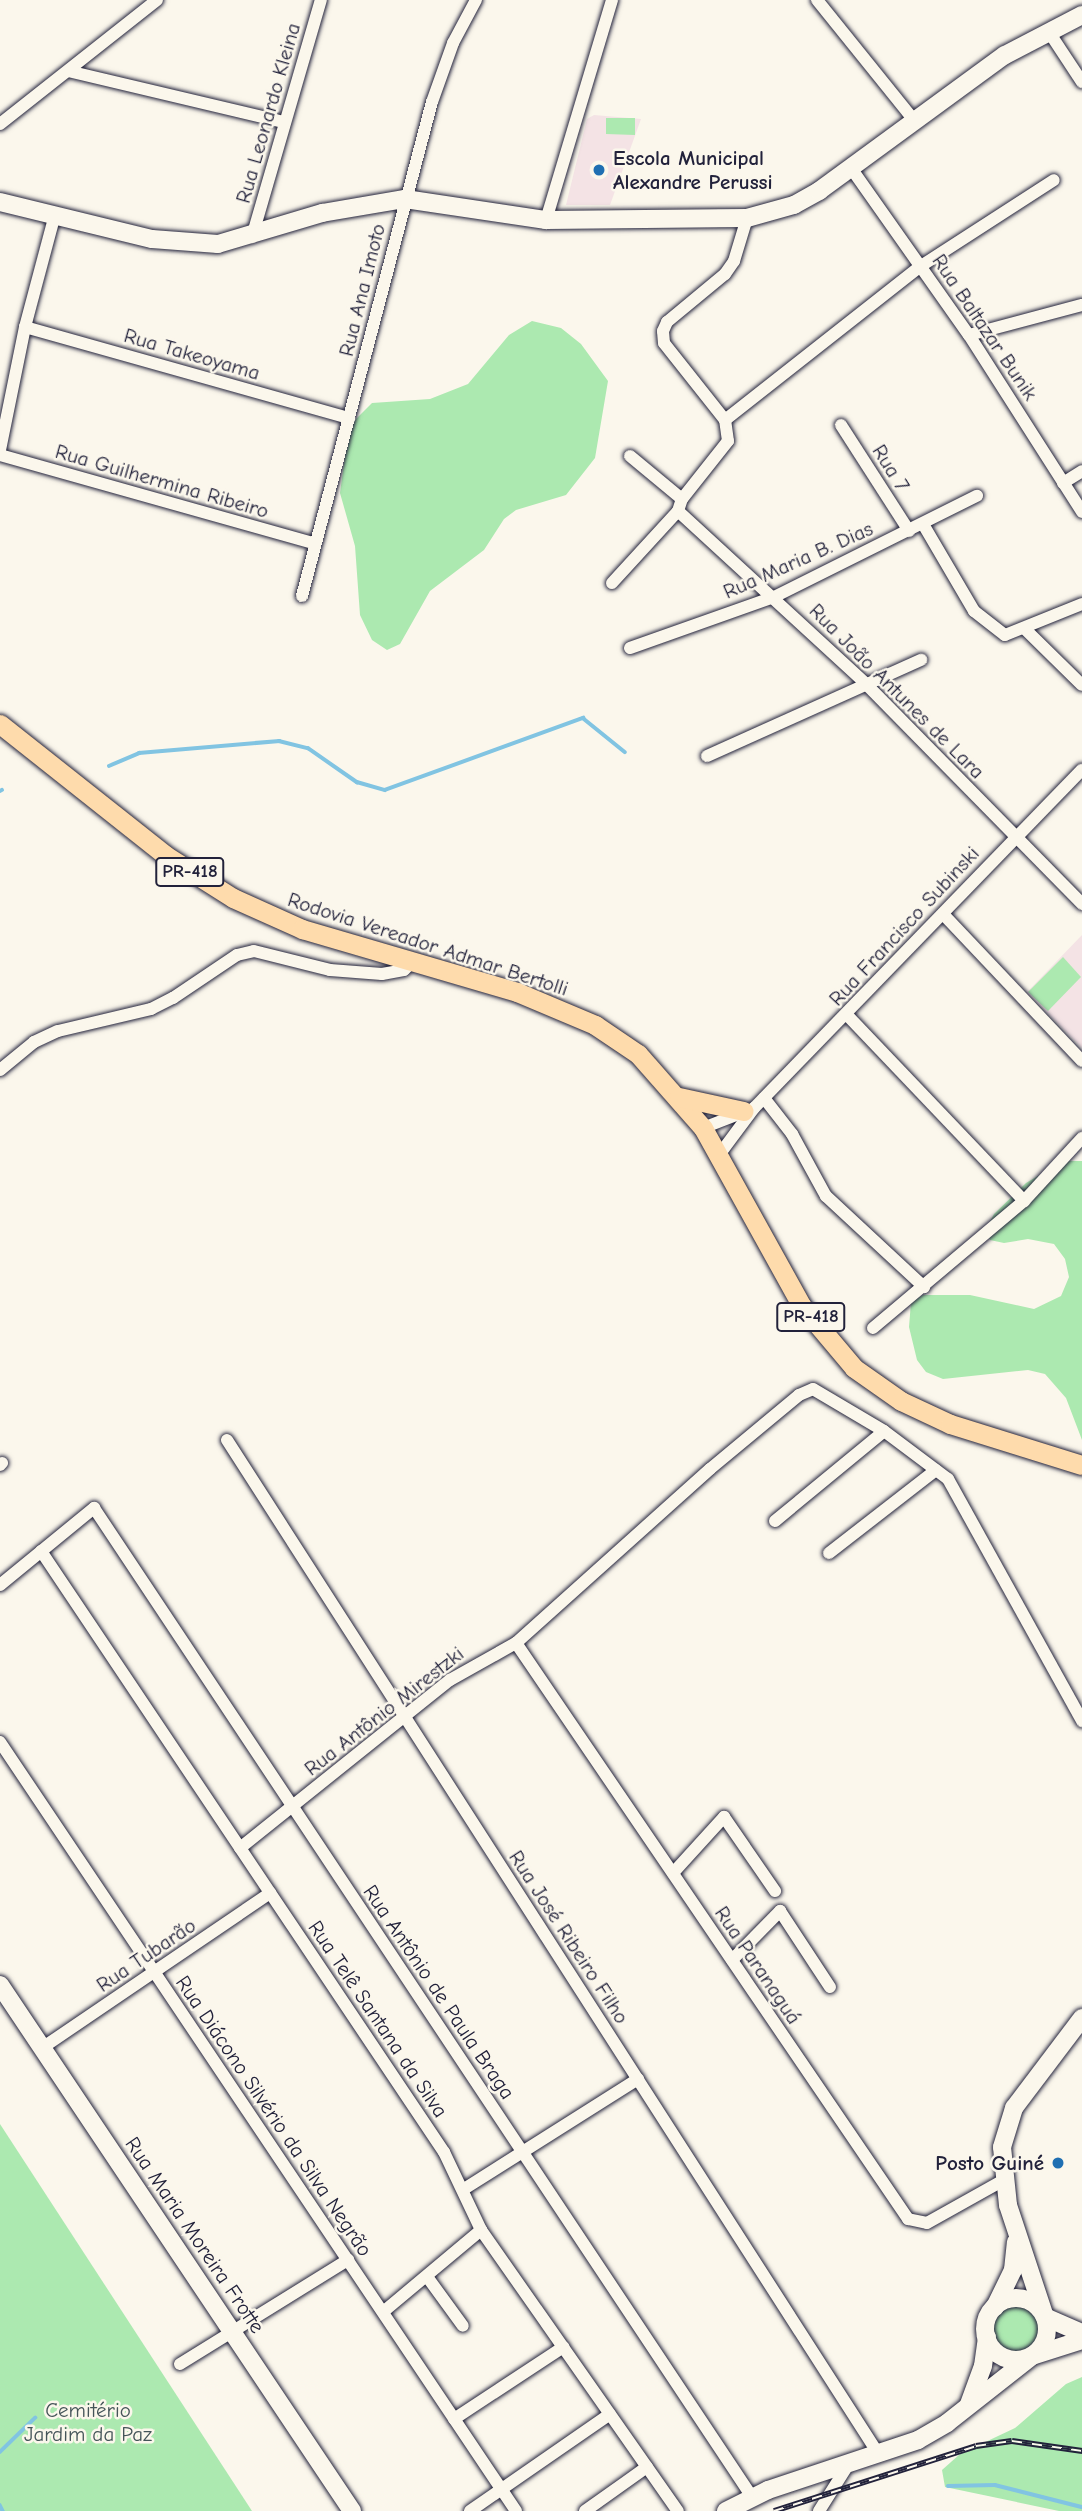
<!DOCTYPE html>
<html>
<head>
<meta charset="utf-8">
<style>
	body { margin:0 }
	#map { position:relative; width:1082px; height:2511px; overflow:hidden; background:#fbf7ec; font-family:"Comic Neue",sans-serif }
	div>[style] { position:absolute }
	.built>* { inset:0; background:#f4e3e5 }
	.green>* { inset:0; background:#ace9b0 }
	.round { border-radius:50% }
	.stream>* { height:3.5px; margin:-1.75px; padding:0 1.75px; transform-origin:1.75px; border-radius:1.75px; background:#81c4e2 }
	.roads { filter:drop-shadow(0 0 2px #22223b) drop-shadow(0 0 2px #22223b) }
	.minor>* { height:12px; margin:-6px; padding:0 6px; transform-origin:6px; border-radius:6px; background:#fbf7ec }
	.secondary>* { height:18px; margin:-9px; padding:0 9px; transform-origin:9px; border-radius:9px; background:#fbf7ec }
	.secondary>.ring { margin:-9px; padding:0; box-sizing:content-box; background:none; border:18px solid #fbf7ec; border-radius:50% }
	.trunk>* { height:19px; margin:-9.5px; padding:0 9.5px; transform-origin:9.5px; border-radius:9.5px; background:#fedbac }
	.rail>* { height:6px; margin-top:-3px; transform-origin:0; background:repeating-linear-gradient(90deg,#fbf7ec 0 10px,#22223b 0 20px); box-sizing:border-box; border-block:2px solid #22223b }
	.dots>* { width:19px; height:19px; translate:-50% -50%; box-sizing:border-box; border:4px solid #fbf7ec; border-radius:50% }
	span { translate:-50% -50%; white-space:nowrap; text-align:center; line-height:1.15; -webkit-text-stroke:5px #fbf7ec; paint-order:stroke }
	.shield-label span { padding:2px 5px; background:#fbf7ec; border:2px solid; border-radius:5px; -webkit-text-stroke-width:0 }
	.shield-label { font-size:19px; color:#22223b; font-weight:700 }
	.street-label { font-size:21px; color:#22223b }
	.poi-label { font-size:21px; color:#22223b; font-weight:700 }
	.left { translate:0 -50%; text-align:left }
	.right { translate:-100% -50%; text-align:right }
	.park-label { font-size:21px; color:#445458 }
</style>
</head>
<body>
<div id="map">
	<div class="built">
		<div style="clip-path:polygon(594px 115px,641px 119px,610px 205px,566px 205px,587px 119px)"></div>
		<div style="clip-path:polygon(1082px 935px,1082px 1048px,1027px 992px)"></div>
	</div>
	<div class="green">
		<div style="clip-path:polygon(606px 118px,635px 118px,635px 135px,606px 134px)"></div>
		<div style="clip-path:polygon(532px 321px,561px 328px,581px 344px,608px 381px,595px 458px,566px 495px,516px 510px,504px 519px,484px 550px,430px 591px,400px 644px,387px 650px,372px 640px,360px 615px,355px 546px,340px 493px,349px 426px,372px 403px,430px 399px,468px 384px,509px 335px)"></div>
		<div style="clip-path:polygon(1063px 957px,1081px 977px,1048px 1011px,1028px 992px)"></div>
		<div style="clip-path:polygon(1063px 1161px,1082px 1161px,1082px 1440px,1066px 1398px,1045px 1374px,1028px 1370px,943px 1379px,926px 1372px,917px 1360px,909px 1327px,911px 1302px,923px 1295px,970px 1295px,1034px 1309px,1061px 1296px,1069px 1277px,1065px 1259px,1054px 1244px,1028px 1239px,1004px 1243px,990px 1240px,986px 1229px,994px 1214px,1026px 1183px)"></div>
		<div style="clip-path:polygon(0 2124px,252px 2511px,0 2511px)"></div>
		<div class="round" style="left:993px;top:2306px;width:46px;height:46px"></div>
		<div style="clip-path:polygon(1082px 2377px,1082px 2511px,1059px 2511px,945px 2487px,942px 2470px,960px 2454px,1015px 2428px,1066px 2384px)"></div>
	</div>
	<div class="stream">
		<div style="left:109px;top:766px;width:33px;rotate:-23deg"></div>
		<div style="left:139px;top:753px;width:141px;rotate:-4.9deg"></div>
		<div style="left:279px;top:741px;width:30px;rotate:14deg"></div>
		<div style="left:308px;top:748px;width:60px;rotate:34.8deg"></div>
		<div style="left:357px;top:782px;width:29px;rotate:16deg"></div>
		<div style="left:385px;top:790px;width:211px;rotate:-20deg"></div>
		<div style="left:583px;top:718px;width:54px;rotate:39deg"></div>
		<div style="left:0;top:791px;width:2px;rotate:-27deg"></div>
		<div style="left:0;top:2452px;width:49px;rotate:-44.2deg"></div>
		<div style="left:948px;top:2486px;width:47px;rotate:-1.2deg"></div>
		<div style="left:995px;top:2485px;width:90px;rotate:14.2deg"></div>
		<div style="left:0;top:2505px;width:7px;rotate:63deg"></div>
	</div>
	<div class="roads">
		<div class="minor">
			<div style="left:817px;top:0;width:153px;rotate:51.1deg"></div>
			<div style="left:1049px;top:32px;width:60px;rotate:56.6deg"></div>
			<div style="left:68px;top:71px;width:222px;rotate:13.3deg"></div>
			<div style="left:0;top:124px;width:200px;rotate:-38.3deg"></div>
			<div style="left:851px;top:168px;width:204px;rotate:54.8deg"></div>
			<div style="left:969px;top:335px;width:210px;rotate:57.4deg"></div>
			<div style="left:546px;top:220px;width:230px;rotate:-73.3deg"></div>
			<div style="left:252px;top:237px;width:247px;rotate:-73.8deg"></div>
			<div style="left:25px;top:327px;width:337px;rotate:15.7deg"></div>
			<div style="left:969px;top:335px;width:117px;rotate:-14.9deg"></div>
			<div style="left:725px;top:420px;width:249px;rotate:-38.2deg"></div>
			<div style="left:921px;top:266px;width:158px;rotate:-32.9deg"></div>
			<div style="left:841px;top:425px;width:126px;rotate:57.3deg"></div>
			<div style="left:0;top:450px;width:126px;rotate:-78.5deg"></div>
			<div style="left:25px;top:327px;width:117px;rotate:-75.1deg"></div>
			<div style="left:0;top:455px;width:325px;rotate:15.7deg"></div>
			<div style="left:630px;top:456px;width:67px;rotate:39.6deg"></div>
			<div style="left:1063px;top:483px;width:22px;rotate:-32deg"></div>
			<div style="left:678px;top:511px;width:257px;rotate:42.6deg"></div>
			<div style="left:867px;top:685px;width:307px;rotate:45.5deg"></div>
			<div style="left:923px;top:524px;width:101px;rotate:59.6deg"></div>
			<div style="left:974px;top:611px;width:39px;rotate:38deg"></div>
			<div style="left:1005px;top:635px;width:83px;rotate:-21.9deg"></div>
			<div style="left:612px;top:583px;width:98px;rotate:-47.5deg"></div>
			<div style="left:678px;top:511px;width:13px;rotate:-72deg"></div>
			<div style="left:682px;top:499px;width:74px;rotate:-51.6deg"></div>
			<div style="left:728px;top:441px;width:21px;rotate:-98deg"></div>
			<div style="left:725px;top:420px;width:98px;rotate:-128.4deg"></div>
			<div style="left:664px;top:343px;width:12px;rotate:-95deg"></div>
			<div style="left:663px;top:331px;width:10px;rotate:-66deg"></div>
			<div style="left:667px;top:322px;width:75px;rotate:-39.6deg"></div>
			<div style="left:725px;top:274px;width:16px;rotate:-55deg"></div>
			<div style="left:734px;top:261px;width:45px;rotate:-73.2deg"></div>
			<div style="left:302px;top:596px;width:511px;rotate:-75.26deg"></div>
			<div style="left:432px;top:102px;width:63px;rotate:-70.4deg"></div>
			<div style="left:453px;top:43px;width:49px;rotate:-61.9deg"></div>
			<div style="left:1026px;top:630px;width:78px;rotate:44.5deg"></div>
			<div style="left:630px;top:648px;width:153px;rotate:-19.5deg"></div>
			<div style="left:774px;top:597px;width:227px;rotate:-26.5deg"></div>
			<div style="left:707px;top:756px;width:235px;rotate:-24.2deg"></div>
			<div style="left:943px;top:914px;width:202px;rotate:46.6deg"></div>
			<div style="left:847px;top:1015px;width:257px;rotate:46.4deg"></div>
			<div style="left:0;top:1070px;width:44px;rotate:-39.5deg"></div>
			<div style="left:34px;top:1042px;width:26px;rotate:-25deg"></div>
			<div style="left:58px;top:1031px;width:96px;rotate:-13.3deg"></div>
			<div style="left:151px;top:1009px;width:25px;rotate:-27deg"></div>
			<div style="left:173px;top:998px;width:77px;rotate:-33.9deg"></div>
			<div style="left:237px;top:955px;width:17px;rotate:-13deg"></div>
			<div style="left:254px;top:951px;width:78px;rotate:14deg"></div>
			<div style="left:330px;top:970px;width:52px;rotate:4.4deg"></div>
			<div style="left:382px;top:974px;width:22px;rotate:-10deg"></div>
			<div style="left:404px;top:970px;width:13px;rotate:-45deg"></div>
			<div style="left:764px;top:1098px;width:46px;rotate:52.1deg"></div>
			<div style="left:792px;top:1134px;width:71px;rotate:61.3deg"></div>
			<div style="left:826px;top:1196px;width:134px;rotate:42.9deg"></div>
			<div style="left:703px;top:1128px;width:44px;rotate:-21.3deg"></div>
			<div style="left:719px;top:1155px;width:59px;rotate:-53.3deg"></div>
			<div style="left:754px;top:1108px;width:471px;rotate:-45.9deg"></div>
			<div style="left:873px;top:1328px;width:197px;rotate:-40.1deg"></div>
			<div style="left:1024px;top:1201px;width:86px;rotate:-47.4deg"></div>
			<div style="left:227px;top:1440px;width:1206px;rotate:57.28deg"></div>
			<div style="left:0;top:1465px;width:3px;rotate:-45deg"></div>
			<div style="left:775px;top:1521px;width:141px;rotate:-39.5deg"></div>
			<div style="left:41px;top:1551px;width:724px;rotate:56.16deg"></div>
			<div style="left:444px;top:2152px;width:86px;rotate:64.6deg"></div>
			<div style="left:481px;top:2230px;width:343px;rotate:55deg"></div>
			<div style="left:829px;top:1553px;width:135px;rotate:-37.8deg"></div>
			<div style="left:0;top:1585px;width:122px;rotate:-39.3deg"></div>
			<div style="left:94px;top:1508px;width:1188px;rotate:56.36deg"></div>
			<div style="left:516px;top:1643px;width:697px;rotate:55.76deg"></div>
			<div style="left:908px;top:2219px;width:19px;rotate:12deg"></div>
			<div style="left:927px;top:2223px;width:86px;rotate:-29.2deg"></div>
			<div style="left:0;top:1742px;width:926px;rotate:56.14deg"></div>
			<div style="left:240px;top:1848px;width:269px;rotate:-38.7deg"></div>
			<div style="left:450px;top:1680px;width:76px;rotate:-29.3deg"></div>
			<div style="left:516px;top:1643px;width:261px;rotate:-41.9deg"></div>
			<div style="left:710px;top:1469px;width:116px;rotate:-39.7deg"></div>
			<div style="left:799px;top:1395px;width:15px;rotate:-23deg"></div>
			<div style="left:813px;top:1389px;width:82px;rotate:30.6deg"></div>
			<div style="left:884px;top:1431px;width:80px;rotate:36.9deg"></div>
			<div style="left:948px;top:1479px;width:277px;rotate:61deg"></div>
			<div style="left:673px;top:1873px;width:76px;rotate:-47.7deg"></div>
			<div style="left:724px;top:1817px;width:90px;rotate:55.4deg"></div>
			<div style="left:732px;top:1960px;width:69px;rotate:-45.6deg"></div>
			<div style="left:780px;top:1911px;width:91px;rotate:56.7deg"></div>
			<div style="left:42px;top:2048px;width:276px;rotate:-34.2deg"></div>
			<div style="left:464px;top:2189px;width:206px;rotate:-32.3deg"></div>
			<div style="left:428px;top:2278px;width:59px;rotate:53.9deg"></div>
			<div style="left:383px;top:2312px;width:128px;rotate:-39.9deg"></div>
			<div style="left:180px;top:2364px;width:198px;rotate:-31.8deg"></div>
			<div style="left:454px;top:2419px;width:131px;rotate:-33.4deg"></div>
			<div style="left:470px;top:2511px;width:170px;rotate:-34.7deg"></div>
			<div style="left:585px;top:2511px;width:76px;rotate:-35.4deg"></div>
			<div style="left:819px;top:2511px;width:54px;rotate:-57.8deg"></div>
		</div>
		<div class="secondary">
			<div style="left:0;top:202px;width:156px;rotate:13.7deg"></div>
			<div style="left:152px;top:239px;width:66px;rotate:4.3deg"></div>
			<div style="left:218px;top:244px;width:109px;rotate:-16.6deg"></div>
			<div style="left:322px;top:213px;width:84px;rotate:-9.6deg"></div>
			<div style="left:405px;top:199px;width:143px;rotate:8.5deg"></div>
			<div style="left:546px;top:220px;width:201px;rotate:-0.6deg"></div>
			<div style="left:747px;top:218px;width:49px;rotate:-15.5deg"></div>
			<div style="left:794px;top:205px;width:29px;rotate:-29deg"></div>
			<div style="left:819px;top:191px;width:230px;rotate:-36.2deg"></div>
			<div style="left:1005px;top:55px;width:87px;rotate:-27.5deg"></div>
			<div style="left:0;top:1985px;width:633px;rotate:56.21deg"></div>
			<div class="ring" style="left:985px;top:2298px;width:44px;height:44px"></div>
			<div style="left:995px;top:2307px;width:41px;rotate:-64.1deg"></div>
			<div style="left:1013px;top:2270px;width:28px;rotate:-84deg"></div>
			<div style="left:1045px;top:2317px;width:118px;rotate:-108.3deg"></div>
			<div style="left:1008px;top:2205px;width:58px;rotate:-95.9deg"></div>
			<div style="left:1002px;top:2147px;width:41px;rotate:-72.9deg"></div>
			<div style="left:1014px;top:2108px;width:113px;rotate:-52.9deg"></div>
			<div style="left:1045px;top:2317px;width:40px;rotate:23.4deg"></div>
			<div style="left:969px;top:2404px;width:40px;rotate:-69.8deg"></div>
			<div style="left:983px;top:2366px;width:29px;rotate:-82deg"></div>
			<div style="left:726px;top:2511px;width:47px;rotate:-26.6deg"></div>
			<div style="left:768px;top:2490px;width:158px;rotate:-18.4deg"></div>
			<div style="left:918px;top:2440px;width:34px;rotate:-30deg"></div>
			<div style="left:947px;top:2423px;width:108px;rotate:-38.2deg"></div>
			<div style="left:1032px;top:2356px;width:52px;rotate:-17.7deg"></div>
		</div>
		<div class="trunk">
			<div style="left:0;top:724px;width:211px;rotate:38.4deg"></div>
			<div style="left:165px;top:855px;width:80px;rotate:32.3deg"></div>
			<div style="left:233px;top:898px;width:76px;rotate:24.2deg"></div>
			<div style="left:302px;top:929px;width:224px;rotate:16.3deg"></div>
			<div style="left:517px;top:992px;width:85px;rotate:22.9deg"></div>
			<div style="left:595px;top:1025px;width:52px;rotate:34deg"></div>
			<div style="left:638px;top:1054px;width:98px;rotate:48.7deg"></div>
			<div style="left:703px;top:1128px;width:202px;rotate:61deg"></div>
			<div style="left:801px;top:1305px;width:82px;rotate:49.9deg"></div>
			<div style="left:854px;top:1368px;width:57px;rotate:35.1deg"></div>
			<div style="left:901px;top:1401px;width:54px;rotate:25.1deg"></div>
			<div style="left:950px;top:1424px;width:138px;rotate:17.3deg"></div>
			<div style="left:679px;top:1097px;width:66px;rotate:12.2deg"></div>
		</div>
	</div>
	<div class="rail">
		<div style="left:774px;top:2511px;width:212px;rotate:-17.8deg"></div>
		<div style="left:976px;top:2446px;width:36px;rotate:-8deg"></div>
		<div style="left:1012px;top:2441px;width:71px;rotate:8.1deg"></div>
	</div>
	<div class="dots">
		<div style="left:599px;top:170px;background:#1f6fb2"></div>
		<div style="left:1058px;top:2163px;background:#1f6fb2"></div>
	</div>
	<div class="shield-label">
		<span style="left:190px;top:872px">PR-418</span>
		<span style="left:811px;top:1317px">PR-418</span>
	</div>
	<div class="street-label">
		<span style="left:268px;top:113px;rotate:-74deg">Rua Leonardo Kleina</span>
		<span style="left:362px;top:290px;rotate:-76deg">Rua Ana Imoto</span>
		<span style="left:985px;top:327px;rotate:56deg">Rua Baltazar Bunik</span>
		<span style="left:192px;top:354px;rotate:16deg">Rua Takeoyama</span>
		<span style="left:891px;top:468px;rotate:58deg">Rua 7</span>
		<span style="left:162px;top:481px;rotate:16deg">Rua Guilhermina Ribeiro</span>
		<span style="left:798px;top:560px;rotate:-24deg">Rua Maria B. Dias</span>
		<span style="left:897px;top:691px;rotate:45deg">Rua João Antunes de Lara</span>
		<span style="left:904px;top:926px;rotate:-47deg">Rua Francisco Subinski</span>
		<span style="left:428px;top:944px;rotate:18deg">Rodovia Vereador Admar Bertolli</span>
		<span style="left:384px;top:1711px;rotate:-38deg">Rua Antônio Mirestzki</span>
		<span style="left:569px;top:1937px;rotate:57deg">Rua José Ribeiro Filho</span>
		<span style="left:146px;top:1955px;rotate:-34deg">Rua Tubarão</span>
		<span style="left:758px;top:1965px;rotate:56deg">Rua Paranaguá</span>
		<span style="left:439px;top:1992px;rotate:56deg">Rua Antônio de Paula Braga</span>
		<span style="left:378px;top:2019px;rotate:56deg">Rua Telê Santana da Silva</span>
		<span style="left:274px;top:2116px;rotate:56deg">Rua Diácono Silvério da Silva Negrão</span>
		<span style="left:195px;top:2235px;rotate:56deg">Rua Maria Moreira Frotte</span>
	</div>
	<div class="poi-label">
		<span class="left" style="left:613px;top:170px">Escola Municipal<br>Alexandre Perussi</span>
		<span class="right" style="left:1044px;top:2163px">Posto Guiné</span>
	</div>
	<div class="park-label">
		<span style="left:88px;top:2422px">Cemitério<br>Jardim da Paz</span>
	</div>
</div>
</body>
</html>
